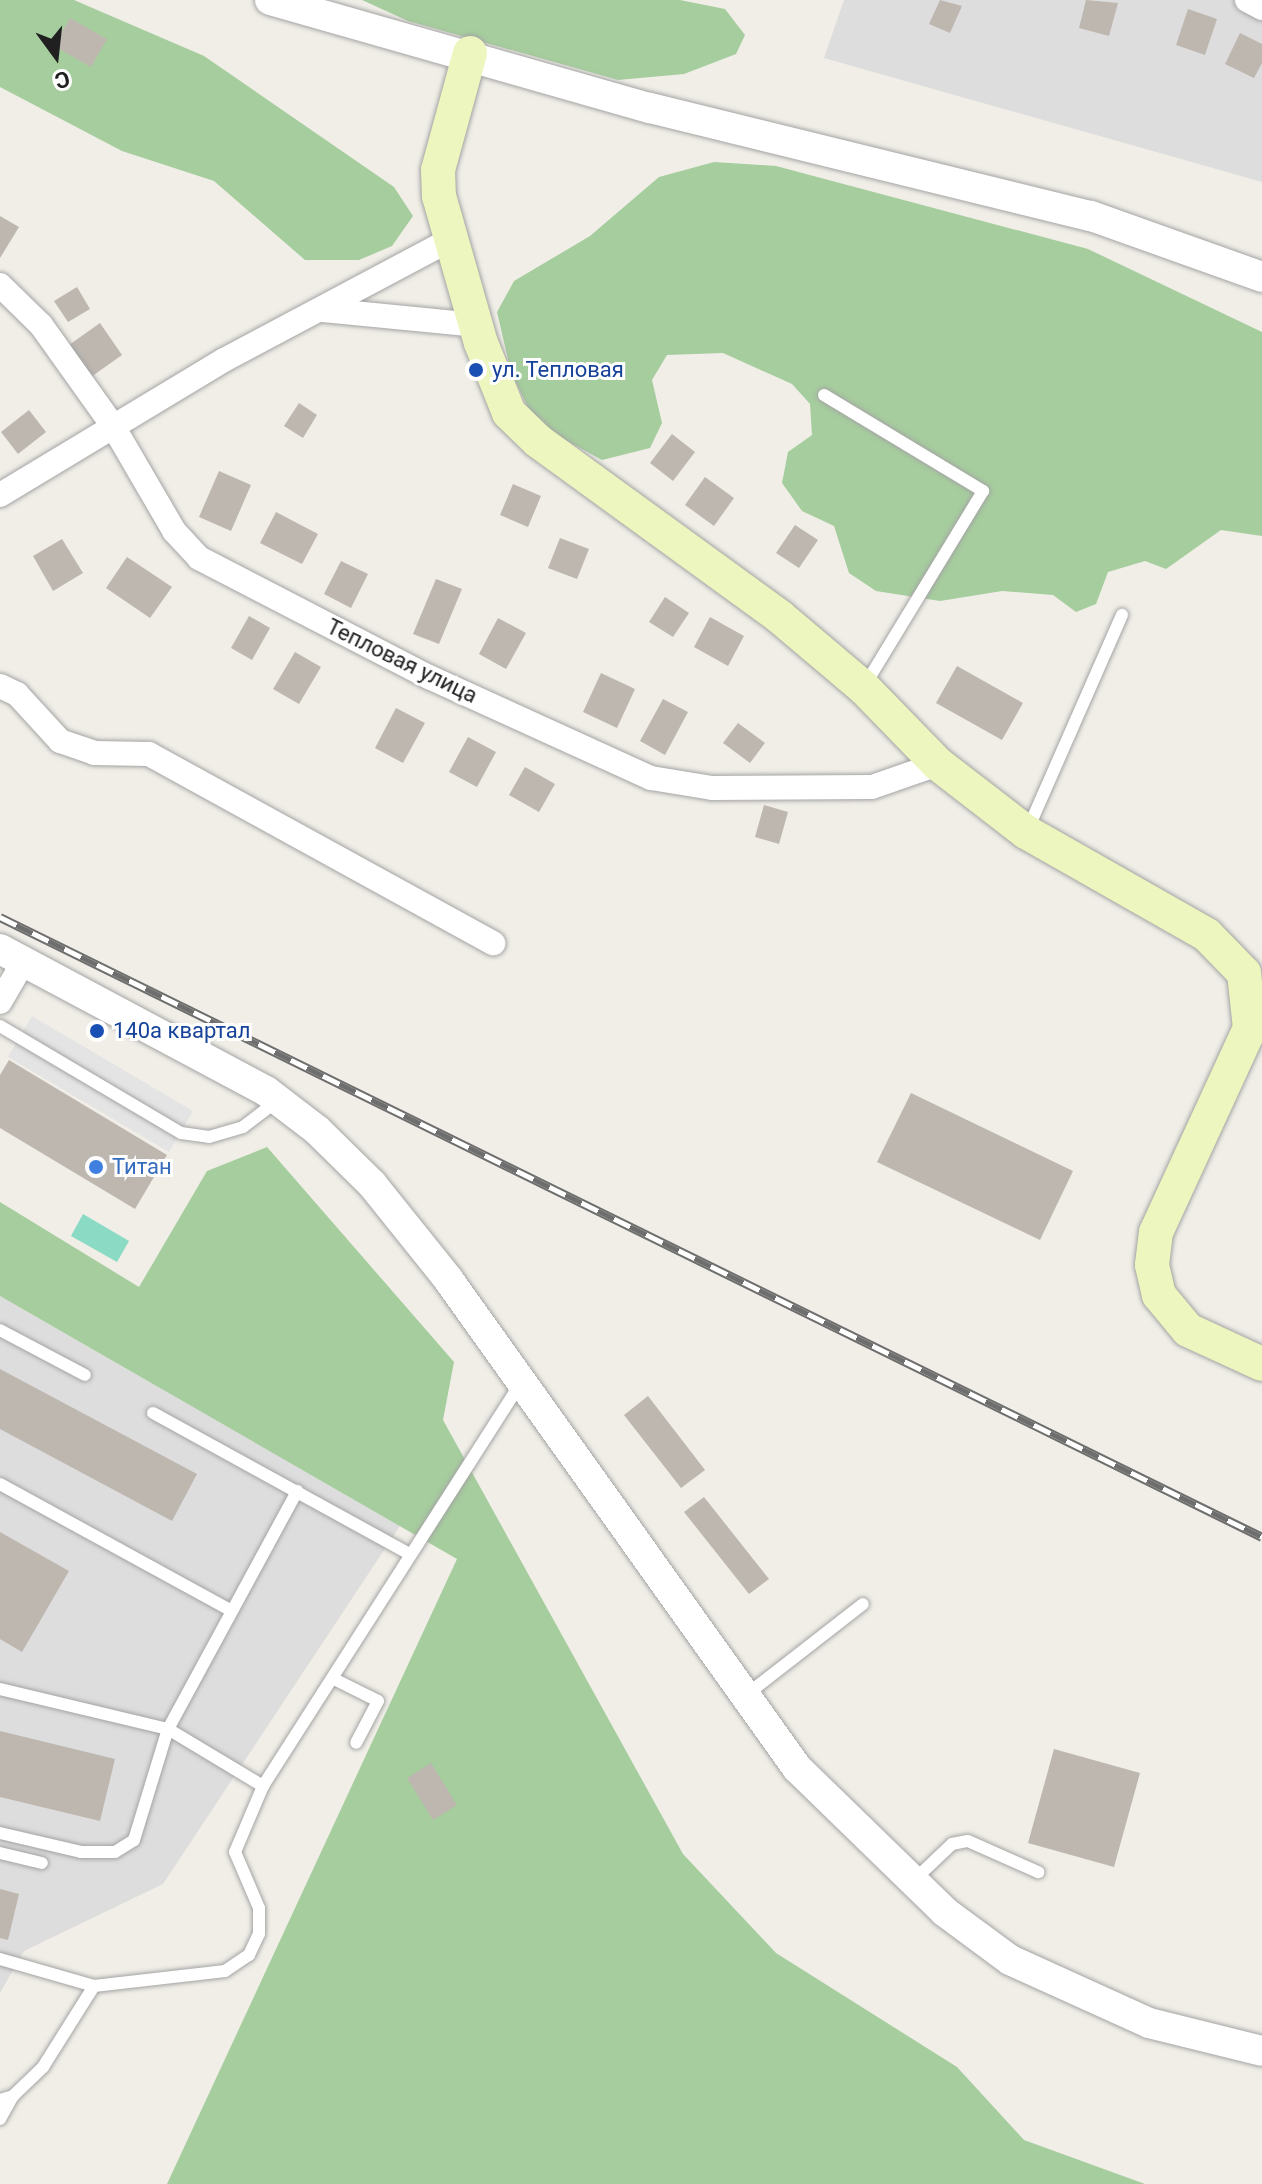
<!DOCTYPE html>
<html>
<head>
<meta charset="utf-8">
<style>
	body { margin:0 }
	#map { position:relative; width:1262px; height:2184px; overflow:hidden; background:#f0eee7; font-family:Roboto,sans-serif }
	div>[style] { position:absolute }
	.residential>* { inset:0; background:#dedddd }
	.forest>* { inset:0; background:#a6cd9e }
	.pitch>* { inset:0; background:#8adac4 }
	.parking>* { inset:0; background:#e4e4e4 }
	.building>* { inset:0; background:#bdb7b0 }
	.roads { filter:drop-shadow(0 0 2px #a4a4a4) drop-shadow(0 0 2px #a4a4a4) }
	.service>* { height:12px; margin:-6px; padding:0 6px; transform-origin:6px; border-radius:6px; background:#fff }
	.minor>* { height:24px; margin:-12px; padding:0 12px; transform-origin:12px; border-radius:12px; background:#fff }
	.tertiary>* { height:30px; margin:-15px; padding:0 15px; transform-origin:15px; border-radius:15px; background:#fff }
	.secondary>* { height:34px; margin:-17px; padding:0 17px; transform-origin:17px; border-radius:17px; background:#edf6be }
	.rail>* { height:9px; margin-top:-4.5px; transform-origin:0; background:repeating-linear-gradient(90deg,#fff 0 18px,#6e6e6e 0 36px); box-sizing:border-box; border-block:2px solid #6e6e6e }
	.dots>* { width:22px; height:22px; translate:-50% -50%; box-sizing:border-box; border:4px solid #fff; border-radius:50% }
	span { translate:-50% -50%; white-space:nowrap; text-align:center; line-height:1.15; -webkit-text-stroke:6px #fff; paint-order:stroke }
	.transit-label { font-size:22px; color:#164399 }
	.left { translate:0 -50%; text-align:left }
	.street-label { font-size:22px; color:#202020 }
	.shop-label { font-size:22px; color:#366cbe }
	.north { position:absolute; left:16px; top:16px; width:80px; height:80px; -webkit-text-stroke:6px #fff; paint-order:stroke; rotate:165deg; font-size:22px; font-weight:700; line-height:32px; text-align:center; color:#202020 }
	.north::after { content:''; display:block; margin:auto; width:28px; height:36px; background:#202020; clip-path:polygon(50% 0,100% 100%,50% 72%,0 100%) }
</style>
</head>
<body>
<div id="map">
	<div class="residential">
		<div style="clip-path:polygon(844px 0,1262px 0,1262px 182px,824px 58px)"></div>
		<div style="clip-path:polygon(0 1296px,400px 1526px,163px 1884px,24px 1951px,0 1993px)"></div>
	</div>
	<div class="forest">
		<div style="clip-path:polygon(0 0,74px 0,204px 56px,394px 187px,413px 216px,392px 246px,359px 260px,305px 260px,214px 181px,122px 151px,0 87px)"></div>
		<div style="clip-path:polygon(362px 0,680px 0,725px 9px,745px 35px,736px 54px,684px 74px,618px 80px,408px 21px)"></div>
		<div style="clip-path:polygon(714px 162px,776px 166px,1088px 249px,1262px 332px,1262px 536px,1221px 530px,1166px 569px,1145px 561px,1108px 572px,1096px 604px,1076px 612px,1053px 595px,1002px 591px,940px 601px,876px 591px,849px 573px,834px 526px,802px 511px,782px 483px,788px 452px,812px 435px,810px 404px,792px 384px,723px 353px,667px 355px,652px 380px,662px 423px,650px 448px,602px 460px,536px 424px,511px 372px,497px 312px,514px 281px,590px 236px,659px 177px)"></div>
		<div style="clip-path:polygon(267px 1147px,454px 1362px,443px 1420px,683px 1854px,776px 1953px,957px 2067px,1024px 2140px,1145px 2184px,167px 2184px,457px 1559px,0 1296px,0 1202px,139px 1287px,207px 1171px)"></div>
	</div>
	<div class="pitch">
		<div style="clip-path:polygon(83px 1214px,129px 1241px,117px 1262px,71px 1236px)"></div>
	</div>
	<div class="parking">
		<div style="clip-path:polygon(32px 1016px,193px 1111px,169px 1152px,8px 1057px)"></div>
	</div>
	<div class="building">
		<div style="clip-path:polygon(940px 0,962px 6px,950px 33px,929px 24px)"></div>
		<div style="clip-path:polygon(1086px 0,1118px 3px,1109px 36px,1079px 28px)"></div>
		<div style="clip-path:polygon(1188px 9px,1217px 19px,1205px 55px,1176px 45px)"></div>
		<div style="clip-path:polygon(70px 18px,107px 39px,91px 67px,54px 46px)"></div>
		<div style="clip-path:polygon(1240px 33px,1262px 44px,1262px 63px,1254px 78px,1225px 64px)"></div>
		<div style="clip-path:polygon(0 216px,19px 227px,0 258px)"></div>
		<div style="clip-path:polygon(77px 287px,90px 309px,68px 322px,54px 301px)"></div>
		<div style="clip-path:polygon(100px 323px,122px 355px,91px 377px,69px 345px)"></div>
		<div style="clip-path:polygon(299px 403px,317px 415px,303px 438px,284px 426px)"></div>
		<div style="clip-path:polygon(29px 410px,46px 432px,18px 454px,1px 432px)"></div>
		<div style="clip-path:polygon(672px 434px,695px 452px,673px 481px,650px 463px)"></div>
		<div style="clip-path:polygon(219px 471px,251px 485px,231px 531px,199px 517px)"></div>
		<div style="clip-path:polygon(705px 477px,734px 498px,714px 526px,685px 505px)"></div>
		<div style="clip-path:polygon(513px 484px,541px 496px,528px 527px,500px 515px)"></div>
		<div style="clip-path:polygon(276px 512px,318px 534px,302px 564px,260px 543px)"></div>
		<div style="clip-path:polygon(795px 525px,818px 540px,799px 568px,776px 553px)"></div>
		<div style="clip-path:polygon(560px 538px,589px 549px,577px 579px,548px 568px)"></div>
		<div style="clip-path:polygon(62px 539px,83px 573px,53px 591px,33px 556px)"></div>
		<div style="clip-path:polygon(127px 557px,172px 587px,150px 618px,106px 588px)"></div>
		<div style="clip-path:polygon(341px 561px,368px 574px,351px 608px,324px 594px)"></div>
		<div style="clip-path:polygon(436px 579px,462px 589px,439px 644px,413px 634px)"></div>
		<div style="clip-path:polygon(665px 597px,689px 613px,673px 637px,649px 622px)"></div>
		<div style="clip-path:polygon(249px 616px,270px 628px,252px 660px,231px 648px)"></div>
		<div style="clip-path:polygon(710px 617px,744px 636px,728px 666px,694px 647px)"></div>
		<div style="clip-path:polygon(498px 618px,526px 633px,506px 669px,479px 654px)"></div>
		<div style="clip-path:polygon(295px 652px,321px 667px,299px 704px,273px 689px)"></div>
		<div style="clip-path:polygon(957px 666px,1023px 703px,1002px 740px,936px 703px)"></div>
		<div style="clip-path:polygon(601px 673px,635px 689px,617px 728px,583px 712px)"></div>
		<div style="clip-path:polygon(663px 699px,688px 712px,665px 755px,640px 741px)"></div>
		<div style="clip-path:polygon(396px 708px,425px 723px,403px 763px,375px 748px)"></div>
		<div style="clip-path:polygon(738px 723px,765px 743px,750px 763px,723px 743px)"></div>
		<div style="clip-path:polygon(468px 737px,496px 752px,477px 787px,449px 772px)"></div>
		<div style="clip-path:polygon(525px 767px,555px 784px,539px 812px,509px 795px)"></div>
		<div style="clip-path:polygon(764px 805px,788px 812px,779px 844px,755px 837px)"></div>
		<div style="clip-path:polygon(9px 1060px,167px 1155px,135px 1209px,0 1128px,0 1075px)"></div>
		<div style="clip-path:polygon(911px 1093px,1073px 1171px,1040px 1240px,877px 1162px)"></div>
		<div style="clip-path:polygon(0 1369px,197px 1474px,172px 1521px,0 1429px)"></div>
		<div style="clip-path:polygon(648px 1396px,705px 1470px,681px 1488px,624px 1415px)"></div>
		<div style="clip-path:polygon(704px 1497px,769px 1579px,749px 1594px,684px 1512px)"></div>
		<div style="clip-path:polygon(0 1532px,69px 1571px,22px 1652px,0 1639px)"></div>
		<div style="clip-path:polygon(0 1731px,115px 1759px,100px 1821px,0 1797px)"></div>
		<div style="clip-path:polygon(1054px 1749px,1140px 1773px,1114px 1867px,1028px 1843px)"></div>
		<div style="clip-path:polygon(431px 1763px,457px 1805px,433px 1820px,407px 1778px)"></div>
		<div style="clip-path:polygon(0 1889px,19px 1894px,8px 1940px,0 1938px)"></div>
	</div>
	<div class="roads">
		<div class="service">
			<div style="left:824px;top:395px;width:186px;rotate:31.1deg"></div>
			<div style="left:983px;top:491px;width:227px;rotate:121.3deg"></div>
			<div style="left:1028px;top:829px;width:234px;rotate:-66.3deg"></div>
			<div style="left:0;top:1026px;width:210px;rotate:30.6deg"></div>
			<div style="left:181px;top:1133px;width:28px;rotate:8deg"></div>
			<div style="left:209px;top:1137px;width:35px;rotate:-16deg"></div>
			<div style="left:243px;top:1127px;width:43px;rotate:-37.4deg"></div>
			<div style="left:0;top:1330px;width:96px;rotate:27.9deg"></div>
			<div style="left:153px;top:1413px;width:293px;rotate:28.8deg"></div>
			<div style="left:0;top:1484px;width:262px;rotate:28.7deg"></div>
			<div style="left:334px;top:1679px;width:49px;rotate:26.6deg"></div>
			<div style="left:378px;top:1701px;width:47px;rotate:117.6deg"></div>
			<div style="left:0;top:1689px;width:173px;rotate:13.4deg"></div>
			<div style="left:168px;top:1729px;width:111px;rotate:31deg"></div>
			<div style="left:746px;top:1695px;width:148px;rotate:-37.9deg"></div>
			<div style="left:0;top:1833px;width:83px;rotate:13.2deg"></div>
			<div style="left:81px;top:1852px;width:34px"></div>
			<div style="left:115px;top:1852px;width:22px;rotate:-32deg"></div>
			<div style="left:134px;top:1840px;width:116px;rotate:-73deg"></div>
			<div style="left:168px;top:1729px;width:271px;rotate:-61.5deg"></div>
			<div style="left:0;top:1853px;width:43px;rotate:13.4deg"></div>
			<div style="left:912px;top:1882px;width:55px;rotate:-43.5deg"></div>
			<div style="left:952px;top:1844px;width:16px;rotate:-11deg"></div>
			<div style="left:968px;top:1841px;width:77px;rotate:23.9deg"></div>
			<div style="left:0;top:1959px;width:98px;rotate:16deg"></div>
			<div style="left:94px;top:1986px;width:132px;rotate:-6.5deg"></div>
			<div style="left:225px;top:1971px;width:29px;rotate:-34deg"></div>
			<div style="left:249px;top:1955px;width:23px;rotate:-65deg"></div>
			<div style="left:259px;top:1934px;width:26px;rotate:-90deg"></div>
			<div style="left:259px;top:1908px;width:61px;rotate:-113.2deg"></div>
			<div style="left:235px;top:1852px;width:72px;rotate:-67deg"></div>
			<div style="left:263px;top:1786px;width:476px;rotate:-57.4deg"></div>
			<div style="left:0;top:2100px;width:14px;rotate:-17deg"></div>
			<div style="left:13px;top:2096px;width:42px;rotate:-44deg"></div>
			<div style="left:43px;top:2067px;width:96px;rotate:-57.8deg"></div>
			<div style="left:0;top:2119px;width:26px;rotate:-61deg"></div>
		</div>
		<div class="minor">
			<div style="left:1247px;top:0;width:17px;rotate:28deg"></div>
			<div style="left:0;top:285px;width:57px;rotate:44.3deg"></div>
			<div style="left:41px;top:325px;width:124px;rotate:54.5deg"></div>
			<div style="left:113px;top:426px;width:121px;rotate:59.8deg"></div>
			<div style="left:174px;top:531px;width:37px;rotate:47deg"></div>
			<div style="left:199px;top:558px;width:259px;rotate:27.4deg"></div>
			<div style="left:429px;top:677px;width:244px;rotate:24.5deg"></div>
			<div style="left:651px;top:778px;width:62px;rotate:9.3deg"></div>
			<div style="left:712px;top:788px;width:160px;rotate:-0.4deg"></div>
			<div style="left:872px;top:787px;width:70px;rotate:-19.2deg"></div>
			<div style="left:323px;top:310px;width:153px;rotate:5.6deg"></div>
			<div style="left:0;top:495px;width:262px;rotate:-31.1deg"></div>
			<div style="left:224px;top:360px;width:254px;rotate:-28deg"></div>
			<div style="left:0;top:686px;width:19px;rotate:25deg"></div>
			<div style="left:17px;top:694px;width:64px;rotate:47.5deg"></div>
			<div style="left:60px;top:741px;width:36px;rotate:19deg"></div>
			<div style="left:94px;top:753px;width:55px;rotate:1deg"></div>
			<div style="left:149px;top:754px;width:393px;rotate:28.8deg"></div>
			<div style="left:0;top:1002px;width:48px;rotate:-59.7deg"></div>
		</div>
		<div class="tertiary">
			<div style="left:270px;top:0;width:395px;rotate:15.9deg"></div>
			<div style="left:650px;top:108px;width:454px;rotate:13.8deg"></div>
			<div style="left:1091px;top:216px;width:182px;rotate:19.6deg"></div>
			<div style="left:0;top:949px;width:302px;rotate:28.1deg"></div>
			<div style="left:266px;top:1091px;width:64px;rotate:37.4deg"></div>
			<div style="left:317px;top:1130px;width:77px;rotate:44.5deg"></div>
			<div style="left:372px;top:1184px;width:122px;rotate:51.3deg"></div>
			<div style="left:448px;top:1279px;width:601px;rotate:54.48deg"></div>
			<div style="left:797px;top:1768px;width:206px;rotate:44.2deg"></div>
			<div style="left:945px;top:1912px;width:81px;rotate:36.4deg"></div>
			<div style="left:1010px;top:1960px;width:153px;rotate:24.4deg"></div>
			<div style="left:1149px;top:2023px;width:116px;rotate:13.9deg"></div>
		</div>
		<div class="secondary">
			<div style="left:470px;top:53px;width:121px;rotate:105.3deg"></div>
			<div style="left:438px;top:170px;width:26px;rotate:88deg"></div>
			<div style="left:439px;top:196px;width:153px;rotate:74.1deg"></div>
			<div style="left:481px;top:343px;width:75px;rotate:68.2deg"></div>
			<div style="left:509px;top:413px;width:40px;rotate:44deg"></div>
			<div style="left:538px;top:441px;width:299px;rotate:36deg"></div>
			<div style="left:780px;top:617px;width:110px;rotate:40.2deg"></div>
			<div style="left:864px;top:688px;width:106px;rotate:45.8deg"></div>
			<div style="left:938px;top:764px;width:111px;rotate:37.7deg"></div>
			<div style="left:1026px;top:832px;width:208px;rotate:29.6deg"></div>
			<div style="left:1207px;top:935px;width:53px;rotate:45.8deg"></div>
			<div style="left:1244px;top:973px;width:55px;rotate:83.8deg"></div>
			<div style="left:1250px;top:1028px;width:225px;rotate:114.7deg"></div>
			<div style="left:1156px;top:1232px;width:33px;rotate:97deg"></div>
			<div style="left:1152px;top:1265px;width:31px;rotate:77deg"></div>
			<div style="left:1159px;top:1295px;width:45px;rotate:50.4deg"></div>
			<div style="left:1188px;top:1330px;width:81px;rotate:24.7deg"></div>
		</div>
	</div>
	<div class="rail">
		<div style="left:0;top:917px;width:1406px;rotate:26.16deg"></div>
	</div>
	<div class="dots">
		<div style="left:476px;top:370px;background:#1a4fb4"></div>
		<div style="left:97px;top:1031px;background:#1a4fb4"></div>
		<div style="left:96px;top:1167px;background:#3f7fe0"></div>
	</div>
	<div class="transit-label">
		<span class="left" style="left:492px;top:370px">ул. Тепловая</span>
		<span class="left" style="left:113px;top:1031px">140а квартал</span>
	</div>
	<div class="street-label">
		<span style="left:402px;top:661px;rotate:26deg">Тепловая улица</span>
	</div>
	<div class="shop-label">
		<span class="left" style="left:112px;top:1167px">Титан</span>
	</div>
	<div class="north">С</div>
</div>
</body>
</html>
